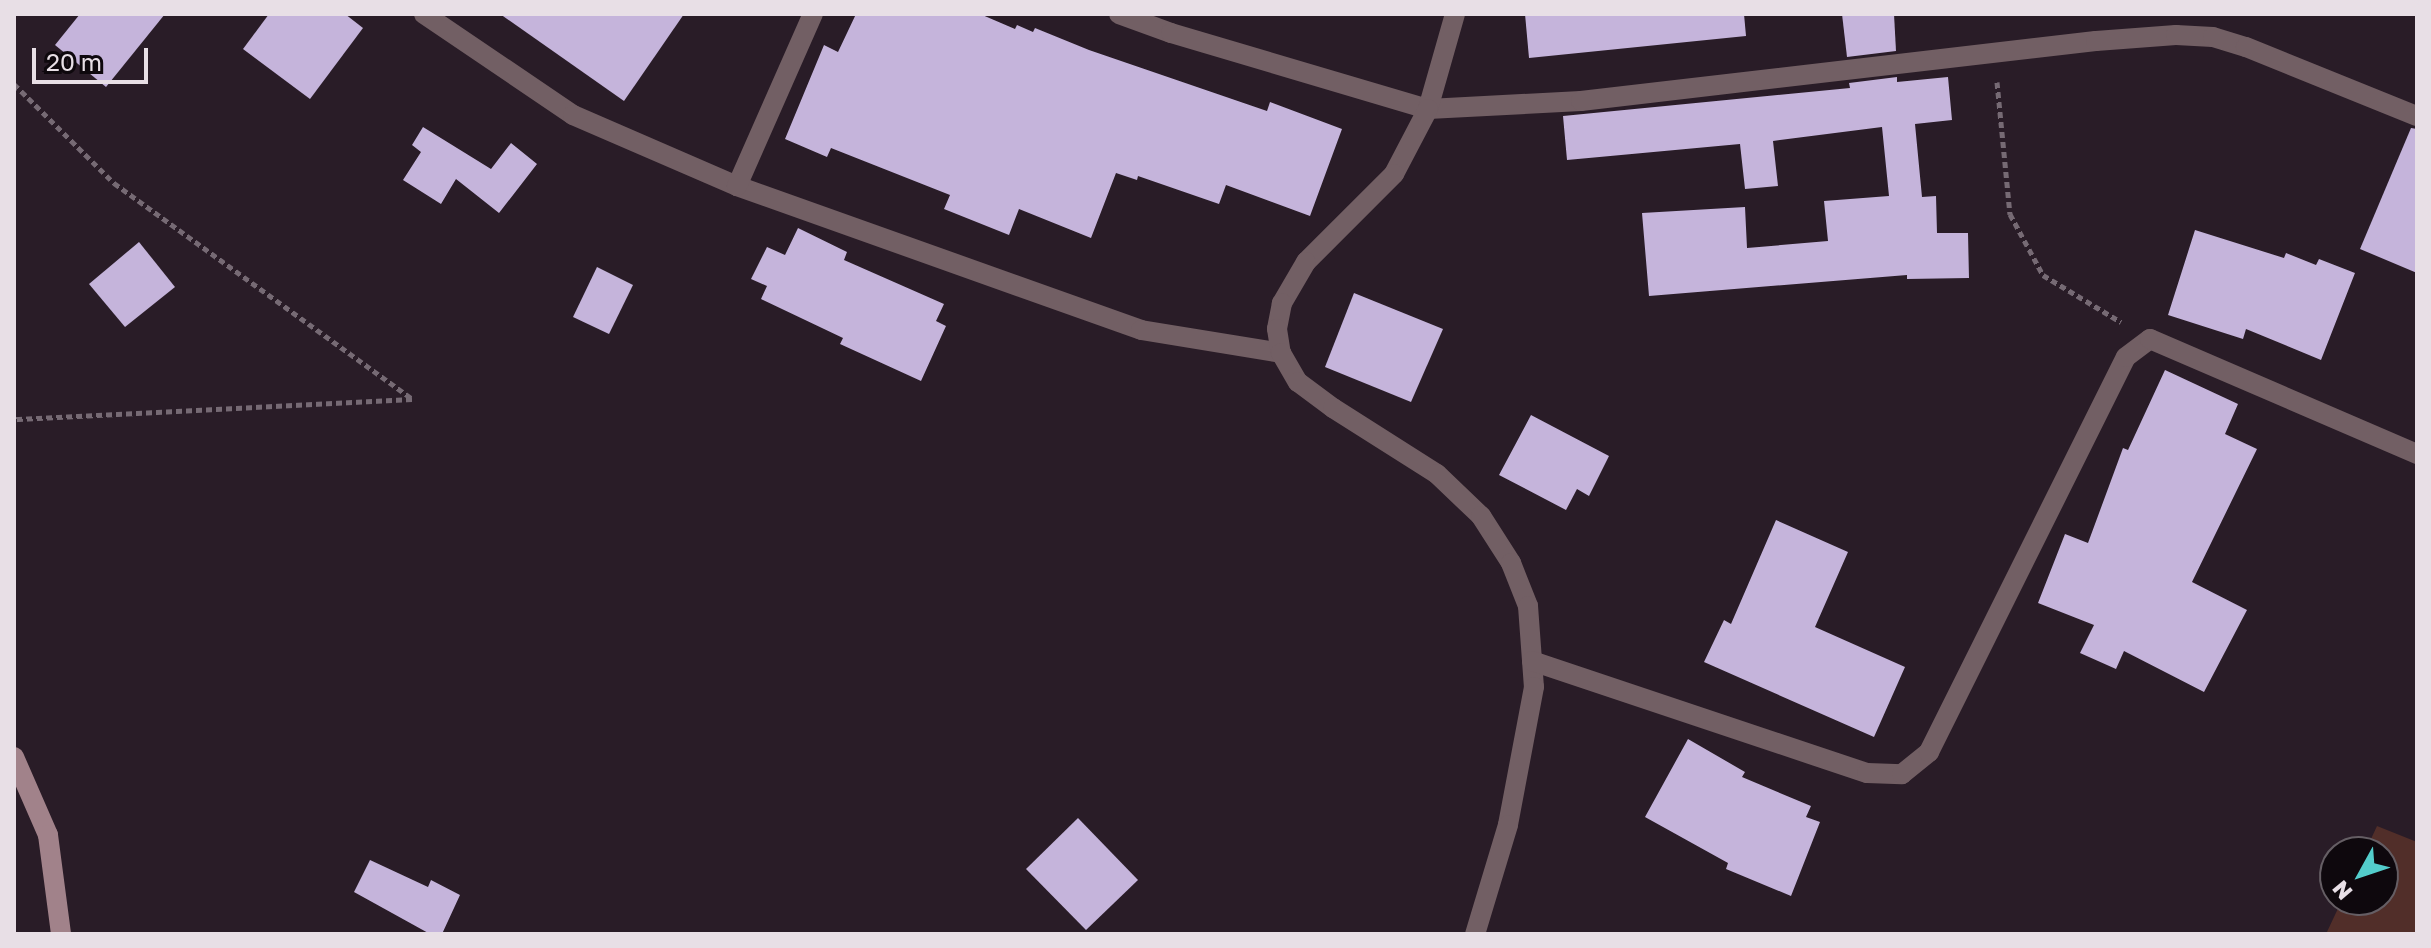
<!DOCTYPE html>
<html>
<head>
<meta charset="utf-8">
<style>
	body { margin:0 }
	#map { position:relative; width:2431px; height:948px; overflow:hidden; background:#291c27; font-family:"Golos Text",sans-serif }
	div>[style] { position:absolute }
	.green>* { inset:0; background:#512e29 }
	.building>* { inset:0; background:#c5b4db }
	.path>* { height:5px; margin-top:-2.5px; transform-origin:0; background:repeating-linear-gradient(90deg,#766a74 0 6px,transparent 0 10px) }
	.minor>* { height:20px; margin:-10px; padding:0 10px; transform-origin:10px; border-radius:10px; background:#725f64 }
	.secondary>* { height:20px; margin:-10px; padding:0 10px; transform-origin:10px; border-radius:10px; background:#a1828a }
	span { translate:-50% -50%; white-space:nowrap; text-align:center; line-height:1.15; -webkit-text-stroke:8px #0e080d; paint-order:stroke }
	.frame { position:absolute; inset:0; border:16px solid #e8dfe6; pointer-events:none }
	.north { position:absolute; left:2319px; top:836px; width:80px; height:80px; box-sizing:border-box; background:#0e080d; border:2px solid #655e64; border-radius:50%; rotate:230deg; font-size:22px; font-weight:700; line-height:32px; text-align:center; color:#e8dfe6 }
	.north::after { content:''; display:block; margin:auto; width:28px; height:36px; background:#53cdcb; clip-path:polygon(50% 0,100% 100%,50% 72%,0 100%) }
	.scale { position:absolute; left:32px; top:48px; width:116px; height:36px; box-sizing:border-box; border:4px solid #e8dfe6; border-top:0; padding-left:10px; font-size:24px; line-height:28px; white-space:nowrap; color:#e8dfe6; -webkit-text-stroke:6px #0e080d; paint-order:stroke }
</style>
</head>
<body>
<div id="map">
	<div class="green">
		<div style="clip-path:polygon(2377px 826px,2417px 842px,2417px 934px,2326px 934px,2342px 900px,2383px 900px,2383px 852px,2365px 852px)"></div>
	</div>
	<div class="building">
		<div style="clip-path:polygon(80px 14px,165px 14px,106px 87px,55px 45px)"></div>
		<div style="clip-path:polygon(269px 14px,345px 14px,363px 28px,310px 99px,243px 49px)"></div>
		<div style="clip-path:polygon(500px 14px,684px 14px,624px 101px)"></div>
		<div style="clip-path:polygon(856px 14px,980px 14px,1015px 29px,1017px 25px,1033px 32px,1035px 28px,1089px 50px,1267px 111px,1270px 102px,1342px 129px,1310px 216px,1226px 185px,1219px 204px,1138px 176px,1137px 180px,1116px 173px,1091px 238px,1019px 209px,1009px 235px,944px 209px,950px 195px,831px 148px,827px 157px,785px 139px,824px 45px,838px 52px)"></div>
		<div style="clip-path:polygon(1525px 14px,1744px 14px,1746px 36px,1529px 58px)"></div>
		<div style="clip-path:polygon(1842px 14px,1894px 14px,1896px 51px,1847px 57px)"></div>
		<div style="clip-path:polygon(1897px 77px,1897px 82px,1948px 77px,1952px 120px,1915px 124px,1922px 197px,1936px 196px,1937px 233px,1968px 233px,1969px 278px,1907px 279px,1907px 275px,1649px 296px,1642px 213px,1745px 207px,1747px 248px,1828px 241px,1824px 201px,1889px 196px,1882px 127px,1773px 141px,1778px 186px,1745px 189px,1740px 144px,1567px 160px,1563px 116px,1850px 88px,1849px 83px)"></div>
		<div style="clip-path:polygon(423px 127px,491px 169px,511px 143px,537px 164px,499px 213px,456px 179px,441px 204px,403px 180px,421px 152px,412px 145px)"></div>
		<div style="clip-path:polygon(2411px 128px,2417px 129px,2417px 273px,2360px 249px)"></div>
		<div style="clip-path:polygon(798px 228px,847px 252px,844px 260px,944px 304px,936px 321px,946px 326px,921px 381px,840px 344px,843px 338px,761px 299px,767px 286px,751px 279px,767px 247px,785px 255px)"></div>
		<div style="clip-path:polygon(2195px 230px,2284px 258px,2286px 253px,2316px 265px,2319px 259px,2355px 273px,2321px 360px,2246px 329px,2243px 339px,2168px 315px)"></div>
		<div style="clip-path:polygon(139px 242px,175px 287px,125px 327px,89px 284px)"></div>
		<div style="clip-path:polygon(597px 267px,633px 285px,609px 334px,573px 317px)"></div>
		<div style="clip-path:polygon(1354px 293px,1443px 329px,1411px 402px,1325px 367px)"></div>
		<div style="clip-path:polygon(2165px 370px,2238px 404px,2225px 434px,2257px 449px,2192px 582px,2247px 610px,2204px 692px,2124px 651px,2116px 669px,2080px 653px,2094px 625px,2038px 603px,2065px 534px,2088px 543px,2123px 448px,2128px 450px)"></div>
		<div style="clip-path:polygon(1531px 415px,1609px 456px,1589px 496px,1577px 489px,1566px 510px,1499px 475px)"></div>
		<div style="clip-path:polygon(1776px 520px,1848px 552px,1815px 627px,1905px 667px,1874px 737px,1704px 662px,1724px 620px,1731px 624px)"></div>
		<div style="clip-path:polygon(1688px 739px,1745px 772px,1742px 777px,1811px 806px,1806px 817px,1820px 822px,1791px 896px,1726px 869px,1728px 863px,1645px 817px)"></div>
		<div style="clip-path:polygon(1078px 818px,1138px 880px,1086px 930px,1026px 869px)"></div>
		<div style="clip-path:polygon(370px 860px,428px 887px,431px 880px,460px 895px,442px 934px,430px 934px,354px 892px)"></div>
	</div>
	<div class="path">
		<div style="left:1997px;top:82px;width:133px;rotate:84.4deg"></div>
		<div style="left:2010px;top:214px;width:69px;rotate:61.6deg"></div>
		<div style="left:2043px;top:275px;width:91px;rotate:31.1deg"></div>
		<div style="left:14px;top:84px;width:141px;rotate:44.7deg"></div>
		<div style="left:114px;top:183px;width:368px;rotate:35.9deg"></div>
		<div style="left:412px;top:399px;width:399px;rotate:177.1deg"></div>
	</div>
	<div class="minor">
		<div style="left:424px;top:14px;width:180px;rotate:34.1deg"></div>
		<div style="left:573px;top:115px;width:179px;rotate:23.4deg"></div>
		<div style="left:737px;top:186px;width:429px;rotate:19.6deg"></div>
		<div style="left:1141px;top:330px;width:142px;rotate:9.3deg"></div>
		<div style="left:1119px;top:14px;width:55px;rotate:20.1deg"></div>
		<div style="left:1171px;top:33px;width:268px;rotate:16.5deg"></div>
		<div style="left:1428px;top:109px;width:153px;rotate:-3deg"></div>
		<div style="left:1581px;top:101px;width:518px;rotate:-6.65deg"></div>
		<div style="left:2096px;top:41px;width:80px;rotate:-4.3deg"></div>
		<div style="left:2176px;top:35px;width:37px;rotate:3deg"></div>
		<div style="left:2213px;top:37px;width:34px;rotate:17deg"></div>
		<div style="left:2246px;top:47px;width:184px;rotate:22deg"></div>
		<div style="left:1455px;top:14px;width:99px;rotate:105.9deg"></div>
		<div style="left:1428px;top:109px;width:73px;rotate:117.6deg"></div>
		<div style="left:1394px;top:174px;width:124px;rotate:135deg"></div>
		<div style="left:1306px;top:262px;width:48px;rotate:120.3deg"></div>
		<div style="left:1282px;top:303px;width:26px;rotate:101deg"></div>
		<div style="left:1277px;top:329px;width:24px;rotate:81deg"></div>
		<div style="left:1281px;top:353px;width:34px;rotate:60deg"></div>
		<div style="left:1298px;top:382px;width:44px;rotate:36.6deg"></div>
		<div style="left:1333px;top:408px;width:123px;rotate:32.4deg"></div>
		<div style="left:1437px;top:474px;width:61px;rotate:43.7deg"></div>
		<div style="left:1481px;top:516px;width:56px;rotate:57.4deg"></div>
		<div style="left:1511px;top:563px;width:46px;rotate:68.4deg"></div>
		<div style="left:1528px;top:606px;width:81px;rotate:85.8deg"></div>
		<div style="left:1534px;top:687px;width:140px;rotate:100.7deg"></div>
		<div style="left:1508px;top:825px;width:114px;rotate:106.8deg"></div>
		<div style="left:737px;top:186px;width:188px;rotate:-66.2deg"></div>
		<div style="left:1532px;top:661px;width:353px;rotate:18.5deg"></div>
		<div style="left:1867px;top:773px;width:35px;rotate:2deg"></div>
		<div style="left:1902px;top:774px;width:35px;rotate:-39deg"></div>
		<div style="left:1929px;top:752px;width:441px;rotate:-63.5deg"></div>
		<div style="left:2126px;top:357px;width:30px;rotate:-37deg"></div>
		<div style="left:2150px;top:339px;width:291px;rotate:23.3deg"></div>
	</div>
	<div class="secondary">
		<div style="left:14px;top:757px;width:85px;rotate:66.4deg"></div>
		<div style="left:48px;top:835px;width:100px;rotate:82.5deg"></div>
	</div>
	<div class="frame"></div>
	<div class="north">N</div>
	<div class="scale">20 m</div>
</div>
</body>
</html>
